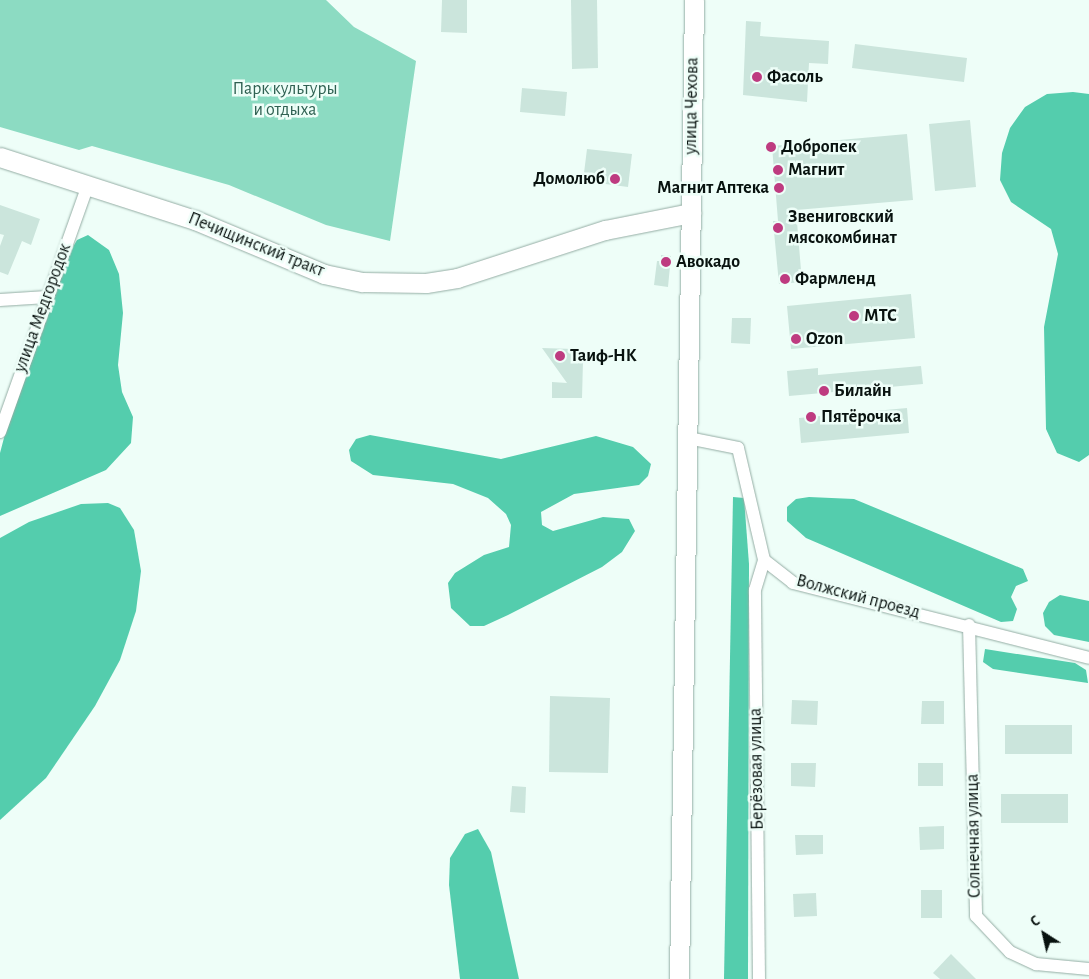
<!DOCTYPE html>
<html>
<head>
<meta charset="utf-8">
<style>
	body { margin:0 }
	#map { position:relative; width:1089px; height:979px; overflow:hidden; background:#eefef8; font-family:"Alegreya Sans",sans-serif }
	div>[style] { position:absolute }
	.green>* { inset:0; background:#8cdbc2 }
	.forest>* { inset:0; background:#54cdad }
	.building>* { inset:0; background:#cbe5dc }
	.roads { filter:drop-shadow(0 0 1px #94ada4) drop-shadow(0 0 1px #94ada4) }
	.street>* { height:12px; margin:-6px; padding:0 6px; transform-origin:6px; border-radius:6px; background:#fff }
	.secondary>* { height:19px; margin:-9.5px; padding:0 9.5px; transform-origin:9.5px; border-radius:9.5px; background:#fff }
	.dots>* { width:14px; height:14px; translate:-50% -50%; box-sizing:border-box; border:2px solid #eefef8; border-radius:50% }
	span { translate:-50% -50%; white-space:nowrap; text-align:center; line-height:1.15; -webkit-text-stroke:5px #eefef8; paint-order:stroke }
	.poi-label { font-size:18px; color:#08120f; font-weight:700 }
	.left { translate:0 -50%; text-align:left }
	.right { translate:-100% -50%; text-align:right }
	.park-label { font-size:18px; color:#2f6152 }
	.street-label { font-size:18px; color:#08120f }
	.north { position:absolute; left:1019px; top:909px; width:50px; height:50px; -webkit-text-stroke:4px #eefef8; paint-order:stroke; rotate:325deg; font-size:14px; font-weight:700; line-height:20px; text-align:center; color:#08120f }
	.north::after { content:''; display:block; margin:auto; width:18px; height:22px; background:#08120f; clip-path:polygon(50% 0,100% 100%,50% 72%,0 100%) }
</style>
</head>
<body>
<div id="map">
	<div class="green">
		<div style="clip-path:polygon(0 0,326px 0,354px 27px,416px 61px,390px 241px,326px 225px,229px 185px,92px 146px,79px 150px,0 127px)"></div>
	</div>
	<div class="forest">
		<div style="clip-path:polygon(1073px 92px,1089px 94px,1089px 455px,1079px 462px,1057px 453px,1046px 429px,1044px 327px,1058px 254px,1051px 229px,1011px 202px,1000px 180px,1002px 153px,1010px 128px,1025px 107px,1047px 94px)"></div>
		<div style="clip-path:polygon(88px 235px,109px 250px,119px 274px,123px 313px,118px 365px,122px 392px,133px 417px,131px 443px,106px 470px,0 516px,0 453px,18px 385px,64px 262px,77px 240px)"></div>
		<div style="clip-path:polygon(370px 435px,501px 459px,596px 436px,633px 447px,651px 464px,648px 476px,639px 485px,574px 494px,541px 512px,542px 525px,553px 531px,603px 517px,629px 519px,635px 531px,622px 552px,602px 567px,508px 615px,484px 626px,470px 626px,451px 608px,448px 583px,455px 573px,484px 555px,509px 547px,511px 525px,506px 514px,488px 498px,453px 484px,373px 475px,351px 461px,349px 450px,356px 439px)"></div>
		<div style="clip-path:polygon(733px 497px,744px 498px,749px 564px,748px 979px,724px 979px)"></div>
		<div style="clip-path:polygon(809px 497px,854px 499px,1023px 569px,1028px 581px,1016px 586px,1011px 597px,1017px 609px,1013px 621px,1001px 622px,806px 538px,787px 521px,787px 507px,796px 499px)"></div>
		<div style="clip-path:polygon(108px 503px,120px 508px,134px 530px,141px 571px,136px 611px,120px 660px,95px 706px,46px 778px,0 820px,0 538px,29px 522px,81px 504px)"></div>
		<div style="clip-path:polygon(1060px 595px,1089px 601px,1089px 642px,1054px 635px,1045px 626px,1043px 613px,1049px 602px)"></div>
		<div style="clip-path:polygon(985px 649px,1075px 663px,1086px 670px,1088px 683px,993px 669px,983px 662px)"></div>
		<div style="clip-path:polygon(478px 829px,491px 852px,519px 979px,460px 979px,449px 885px,450px 858px,465px 834px)"></div>
	</div>
	<div class="building">
		<div style="clip-path:polygon(442px 0,467px 0,467px 33px,441px 32px)"></div>
		<div style="clip-path:polygon(571px 0,597px 0,598px 68px,572px 69px)"></div>
		<div style="clip-path:polygon(746px 21px,761px 22px,760px 36px,829px 41px,828px 64px,809px 63px,807px 102px,743px 95px)"></div>
		<div style="clip-path:polygon(855px 44px,967px 58px,964px 82px,852px 68px)"></div>
		<div style="clip-path:polygon(522px 88px,567px 92px,565px 116px,520px 112px)"></div>
		<div style="clip-path:polygon(970px 120px,976px 187px,935px 191px,929px 124px)"></div>
		<div style="clip-path:polygon(907px 134px,913px 200px,796px 210px,802px 282px,779px 284px,773px 221px,778px 221px,772px 146px)"></div>
		<div style="clip-path:polygon(587px 149px,632px 154px,628px 187px,583px 181px)"></div>
		<div style="clip-path:polygon(0 205px,40px 219px,31px 245px,22px 241px,8px 275px,0 272px,0 246px,4px 235px,0 234px)"></div>
		<div style="clip-path:polygon(661px 255px,671px 256px,668px 287px,654px 285px,657px 261px,661px 261px)"></div>
		<div style="clip-path:polygon(911px 294px,915px 338px,791px 349px,787px 306px)"></div>
		<div style="clip-path:polygon(732px 318px,751px 318px,750px 344px,731px 343px)"></div>
		<div style="clip-path:polygon(542px 348px,574px 349px,583px 361px,582px 398px,552px 398px,552px 382px,567px 383px)"></div>
		<div style="clip-path:polygon(921px 366px,923px 384px,789px 396px,787px 371px,818px 368px,818px 375px)"></div>
		<div style="clip-path:polygon(907px 408px,909px 433px,801px 443px,799px 418px)"></div>
		<div style="clip-path:polygon(550px 696px,610px 698px,608px 773px,549px 772px)"></div>
		<div style="clip-path:polygon(792px 700px,818px 701px,817px 725px,791px 724px)"></div>
		<div style="clip-path:polygon(922px 701px,944px 701px,944px 724px,921px 724px)"></div>
		<div style="clip-path:polygon(1005px 725px,1072px 725px,1072px 754px,1005px 754px)"></div>
		<div style="clip-path:polygon(791px 763px,816px 763px,815px 787px,791px 786px)"></div>
		<div style="clip-path:polygon(918px 763px,943px 763px,943px 786px,918px 786px)"></div>
		<div style="clip-path:polygon(512px 786px,526px 787px,525px 813px,510px 812px)"></div>
		<div style="clip-path:polygon(1001px 794px,1068px 794px,1068px 823px,1001px 823px)"></div>
		<div style="clip-path:polygon(944px 826px,944px 849px,920px 850px,919px 827px)"></div>
		<div style="clip-path:polygon(795px 835px,823px 835px,823px 854px,796px 855px)"></div>
		<div style="clip-path:polygon(921px 890px,942px 890px,942px 918px,921px 918px)"></div>
		<div style="clip-path:polygon(816px 893px,817px 916px,794px 917px,793px 894px)"></div>
		<div style="clip-path:polygon(951px 954px,976px 979px,940px 979px,933px 973px)"></div>
	</div>
	<div class="roads">
		<div class="street">
			<div style="left:0;top:300px;width:47px;rotate:-3.7deg"></div>
			<div style="left:0;top:432px;width:262px;rotate:-70.4deg"></div>
			<div style="left:688px;top:438px;width:51px;rotate:11.3deg"></div>
			<div style="left:738px;top:448px;width:115px;rotate:76.9deg"></div>
			<div style="left:764px;top:560px;width:37px;rotate:38deg"></div>
			<div style="left:793px;top:583px;width:305px;rotate:14.2deg"></div>
			<div style="left:969px;top:625px;width:291px;rotate:88.6deg"></div>
			<div style="left:976px;top:916px;width:50px;rotate:46.6deg"></div>
			<div style="left:1010px;top:952px;width:29px;rotate:25deg"></div>
			<div style="left:1036px;top:964px;width:53px;rotate:5.4deg"></div>
			<div style="left:759px;top:979px;width:389px;rotate:-90.6deg"></div>
			<div style="left:755px;top:590px;width:31px;rotate:-73deg"></div>
		</div>
		<div class="secondary">
			<div style="left:0;top:157px;width:205px;rotate:17.9deg"></div>
			<div style="left:195px;top:220px;width:140px;rotate:22.7deg"></div>
			<div style="left:324px;top:274px;width:39px;rotate:12deg"></div>
			<div style="left:362px;top:282px;width:64px;rotate:0.9deg"></div>
			<div style="left:426px;top:283px;width:31px;rotate:-9deg"></div>
			<div style="left:457px;top:278px;width:156px;rotate:-18deg"></div>
			<div style="left:605px;top:230px;width:88px;rotate:-11.2deg"></div>
			<div style="left:679px;top:979px;width:979px;rotate:-89.12deg"></div>
		</div>
	</div>
	<div class="dots">
		<div style="left:757px;top:77px;background:#be3b80"></div>
		<div style="left:771px;top:147px;background:#be3b80"></div>
		<div style="left:778px;top:170px;background:#be3b80"></div>
		<div style="left:615px;top:179px;background:#be3b80"></div>
		<div style="left:779px;top:188px;background:#be3b80"></div>
		<div style="left:778px;top:228px;background:#be3b80"></div>
		<div style="left:666px;top:262px;background:#be3b80"></div>
		<div style="left:785px;top:279px;background:#be3b80"></div>
		<div style="left:854px;top:316px;background:#be3b80"></div>
		<div style="left:796px;top:339px;background:#be3b80"></div>
		<div style="left:560px;top:356px;background:#be3b80"></div>
		<div style="left:824px;top:391px;background:#be3b80"></div>
		<div style="left:811px;top:417px;background:#be3b80"></div>
	</div>
	<div class="poi-label">
		<span class="left" style="left:767px;top:77px">Фасоль</span>
		<span class="left" style="left:781px;top:147px">Добропек</span>
		<span class="left" style="left:788px;top:170px">Магнит</span>
		<span class="right" style="left:605px;top:179px">Домолюб</span>
		<span class="right" style="left:769px;top:188px">Магнит Аптека</span>
		<span class="left" style="left:788px;top:228px">Звениговский<br>мясокомбинат</span>
		<span class="left" style="left:676px;top:262px">Авокадо</span>
		<span class="left" style="left:795px;top:279px">Фармленд</span>
		<span class="left" style="left:864px;top:316px">МТС</span>
		<span class="left" style="left:806px;top:339px">Ozon</span>
		<span class="left" style="left:570px;top:356px">Таиф-НК</span>
		<span class="left" style="left:834px;top:391px">Билайн</span>
		<span class="left" style="left:821px;top:417px">Пятёрочка</span>
	</div>
	<div class="park-label">
		<span style="left:285px;top:100px">Парк культуры<br>и отдыха</span>
	</div>
	<div class="street-label">
		<span style="left:692px;top:106px;rotate:-89deg">улица Чехова</span>
		<span style="left:256px;top:245px;rotate:22deg">Печищинский тракт</span>
		<span style="left:43px;top:308px;rotate:-70deg">улица Медгородок</span>
		<span style="left:858px;top:597px;rotate:15deg">Волжский проезд</span>
		<span style="left:757px;top:769px;rotate:-91deg">Берёзовая улица</span>
		<span style="left:974px;top:836px;rotate:-91deg">Солнечная улица</span>
	</div>
	<div class="north">С</div>
</div>
</body>
</html>
